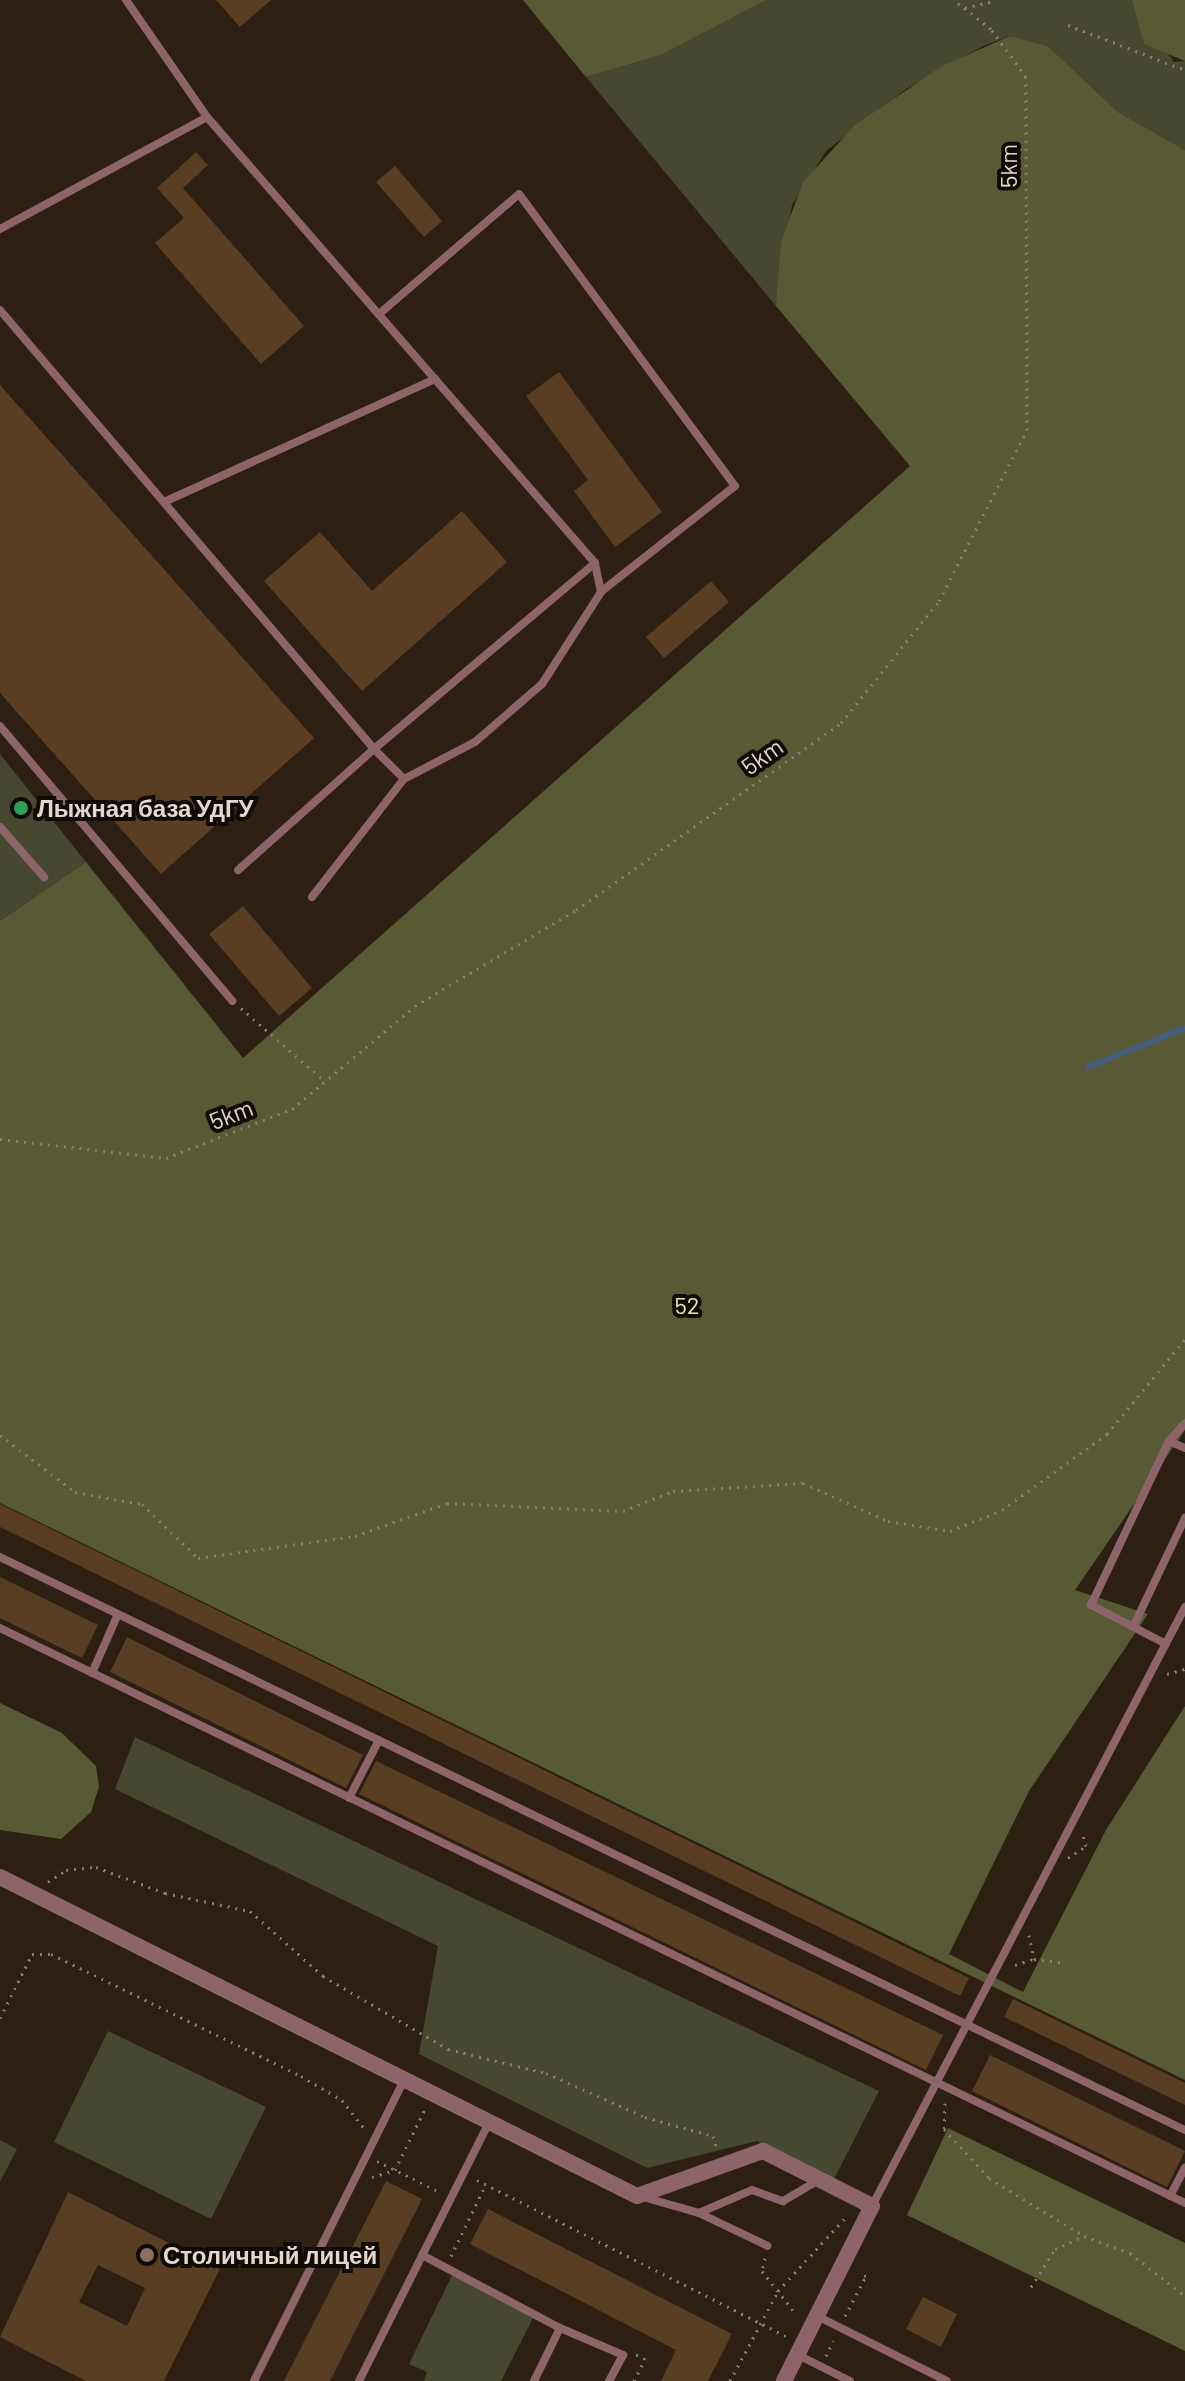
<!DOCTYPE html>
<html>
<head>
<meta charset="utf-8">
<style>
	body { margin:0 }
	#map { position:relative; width:1185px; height:2381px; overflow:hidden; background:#2d1f12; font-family:Barlow,sans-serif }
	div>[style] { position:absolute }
	.green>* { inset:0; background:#46482f }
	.forest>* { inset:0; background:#575a34 }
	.stream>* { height:6px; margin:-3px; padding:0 3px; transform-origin:3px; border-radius:3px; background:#455e7b }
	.building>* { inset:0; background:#5a3e23 }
	.path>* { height:3px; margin-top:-1.5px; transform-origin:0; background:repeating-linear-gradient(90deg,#897d72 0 2px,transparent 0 8px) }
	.lane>* { height:8px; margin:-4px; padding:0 4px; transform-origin:4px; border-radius:4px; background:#8c6469 }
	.street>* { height:16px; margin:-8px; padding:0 8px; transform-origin:8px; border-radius:8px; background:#8c6469 }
	.dots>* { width:22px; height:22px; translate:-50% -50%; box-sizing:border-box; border:4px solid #110b06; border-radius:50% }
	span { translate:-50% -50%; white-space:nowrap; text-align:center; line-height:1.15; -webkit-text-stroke:8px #110b06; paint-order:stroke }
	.street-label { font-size:24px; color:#e2d8d0 }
	.poi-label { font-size:24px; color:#e2d8d0; font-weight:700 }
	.left { translate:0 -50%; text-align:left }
	.park-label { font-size:24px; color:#e1e7a5 }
</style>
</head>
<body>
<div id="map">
	<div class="green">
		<div style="clip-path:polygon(767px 0,1132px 0,1174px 62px,1185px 61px,1185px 150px,1118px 112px,1048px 46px,1010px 36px,983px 46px,906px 89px,826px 151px,792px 205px,776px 306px,586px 77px,661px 55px)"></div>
		<div style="clip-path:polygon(0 754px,86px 862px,0 921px)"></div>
		<div style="clip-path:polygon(135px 1737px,879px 2091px,834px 2179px,757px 2141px,647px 2168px,419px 2054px,438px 1946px,115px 1789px)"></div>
		<div style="clip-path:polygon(108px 2031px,266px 2107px,211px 2219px,54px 2142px)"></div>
		<div style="clip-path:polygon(0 2140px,17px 2149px,0 2182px)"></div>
		<div style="clip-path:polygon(454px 2271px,536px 2312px,501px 2381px,424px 2381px,427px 2372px,409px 2364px)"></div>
	</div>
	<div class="forest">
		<div style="clip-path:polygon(523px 0,767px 0,661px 55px,586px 77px)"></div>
		<div style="clip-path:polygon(1132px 0,1185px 0,1185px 61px,1144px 44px)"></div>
		<div style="clip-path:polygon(1010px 36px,1048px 46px,1118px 112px,1185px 150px,1185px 1430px,1075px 1590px,1148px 1614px,1029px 1791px,949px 1954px,1023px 1992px,1106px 1830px,1185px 1706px,1185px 2080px,0 1503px,0 921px,86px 862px,243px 1058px,910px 466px,776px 306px,781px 242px,803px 182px,855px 125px,942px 66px)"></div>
		<div style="clip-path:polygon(0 1703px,62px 1733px,96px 1766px,99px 1787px,91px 1812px,61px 1839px,0 1830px)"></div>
		<div style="clip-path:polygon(948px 2128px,1185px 2243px,1185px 2351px,907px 2215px)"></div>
	</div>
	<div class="stream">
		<div style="left:1088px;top:1067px;width:105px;rotate:-21.9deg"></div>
	</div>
	<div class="building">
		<div style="clip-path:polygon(216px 0,271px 0,240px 27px)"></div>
		<div style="clip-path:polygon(196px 152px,208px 165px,183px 188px,304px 326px,261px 364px,155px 243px,184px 218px,157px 188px)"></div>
		<div style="clip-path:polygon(395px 166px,442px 221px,424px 237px,376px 182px)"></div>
		<div style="clip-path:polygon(559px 372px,662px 512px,615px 547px,574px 491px,588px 480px,526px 396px)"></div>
		<div style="clip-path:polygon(0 385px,314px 738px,161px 874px,0 693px)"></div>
		<div style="clip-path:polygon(462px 511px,507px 562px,362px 691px,264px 581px,320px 532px,372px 591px)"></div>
		<div style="clip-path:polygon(711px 581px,729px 602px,664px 658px,646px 637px)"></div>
		<div style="clip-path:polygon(243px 906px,312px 988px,279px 1016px,209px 934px)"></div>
		<div style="clip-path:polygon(0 1504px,969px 1978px,960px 1996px,0 1527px)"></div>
		<div style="clip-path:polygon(0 1577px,98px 1625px,82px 1658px,0 1618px)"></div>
		<div style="clip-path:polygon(127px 1637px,363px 1755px,346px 1788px,110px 1672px)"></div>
		<div style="clip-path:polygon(376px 1761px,943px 2035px,926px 2070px,359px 1794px)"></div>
		<div style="clip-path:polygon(1013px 1999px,1185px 2083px,1185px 2105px,1004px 2017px)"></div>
		<div style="clip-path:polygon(990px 2055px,1185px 2151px,1167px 2187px,972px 2091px)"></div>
		<div style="clip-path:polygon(386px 2181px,422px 2199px,330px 2381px,284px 2381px)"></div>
		<div style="clip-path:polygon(evenodd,68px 2192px,220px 2269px,164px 2381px,86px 2381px,0 2337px,68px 2192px,98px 2265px,145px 2288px,127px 2326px,79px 2302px,98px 2265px)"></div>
		<div style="clip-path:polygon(488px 2209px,732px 2334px,708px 2381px,661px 2381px,676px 2350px,470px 2244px)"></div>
		<div style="clip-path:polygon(923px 2297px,957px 2314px,941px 2347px,906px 2329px)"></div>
	</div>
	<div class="path">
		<div style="left:965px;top:8px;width:32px;rotate:-14deg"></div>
		<div style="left:1068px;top:25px;width:125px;rotate:21deg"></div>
		<div style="left:241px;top:1008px;width:108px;rotate:41.2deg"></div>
		<div style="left:0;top:1139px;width:167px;rotate:6.5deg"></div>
		<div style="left:166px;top:1158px;width:135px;rotate:-21.3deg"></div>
		<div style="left:292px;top:1109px;width:160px;rotate:-39.9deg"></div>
		<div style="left:415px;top:1006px;width:187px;rotate:-30.8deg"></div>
		<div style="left:576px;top:910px;width:324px;rotate:-35.2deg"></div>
		<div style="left:841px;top:723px;width:156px;rotate:-51.2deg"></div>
		<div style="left:939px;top:601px;width:192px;rotate:-62.8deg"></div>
		<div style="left:1027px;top:430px;width:353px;rotate:-90.2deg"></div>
		<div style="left:1026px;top:77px;width:59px;rotate:-126.1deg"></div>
		<div style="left:991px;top:29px;width:47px;rotate:-141.9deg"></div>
		<div style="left:0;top:1435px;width:94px;rotate:37.2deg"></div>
		<div style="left:75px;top:1492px;width:68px;rotate:10.2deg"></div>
		<div style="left:142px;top:1504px;width:78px;rotate:44deg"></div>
		<div style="left:198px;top:1558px;width:159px;rotate:-8deg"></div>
		<div style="left:355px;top:1536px;width:98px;rotate:-19.7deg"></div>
		<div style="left:447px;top:1503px;width:176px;rotate:2.6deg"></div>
		<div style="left:623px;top:1511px;width:54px;rotate:-21.8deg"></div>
		<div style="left:673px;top:1491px;width:130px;rotate:-3.5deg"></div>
		<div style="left:803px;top:1483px;width:93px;rotate:24.1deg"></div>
		<div style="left:888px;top:1521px;width:63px;rotate:9.2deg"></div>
		<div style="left:950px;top:1531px;width:56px;rotate:-22deg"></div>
		<div style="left:1002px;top:1510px;width:130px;rotate:-35.9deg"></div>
		<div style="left:1107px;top:1434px;width:123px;rotate:-50.6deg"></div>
		<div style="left:1167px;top:1674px;width:19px;rotate:-16deg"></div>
		<div style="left:1068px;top:1858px;width:22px;rotate:-34deg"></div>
		<div style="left:1086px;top:1846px;width:16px;rotate:-105deg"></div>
		<div style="left:48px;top:1882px;width:22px;rotate:-34deg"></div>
		<div style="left:66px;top:1870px;width:30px;rotate:-6deg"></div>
		<div style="left:96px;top:1867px;width:74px;rotate:20.6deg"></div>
		<div style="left:165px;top:1893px;width:87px;rotate:12deg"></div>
		<div style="left:250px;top:1911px;width:98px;rotate:41.7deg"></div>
		<div style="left:323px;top:1976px;width:145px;rotate:30.3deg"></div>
		<div style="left:448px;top:2049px;width:101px;rotate:13.8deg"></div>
		<div style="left:546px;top:2073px;width:108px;rotate:24deg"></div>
		<div style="left:645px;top:2117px;width:71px;rotate:15.6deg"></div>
		<div style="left:713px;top:2136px;width:14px;rotate:73deg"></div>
		<div style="left:1029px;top:1935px;width:25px;rotate:78deg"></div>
		<div style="left:1015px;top:1965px;width:20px;rotate:-18deg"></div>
		<div style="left:1034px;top:1959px;width:31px;rotate:7deg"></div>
		<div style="left:0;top:2018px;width:72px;rotate:-63.4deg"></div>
		<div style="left:32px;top:1954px;width:19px"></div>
		<div style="left:51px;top:1954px;width:278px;rotate:26deg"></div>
		<div style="left:301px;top:2076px;width:48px;rotate:30.3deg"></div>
		<div style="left:342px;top:2100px;width:36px;rotate:52deg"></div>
		<div style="left:945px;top:2103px;width:26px;rotate:92deg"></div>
		<div style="left:944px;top:2129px;width:67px;rotate:47.4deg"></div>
		<div style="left:989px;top:2178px;width:111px;rotate:31.4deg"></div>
		<div style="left:377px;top:2161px;width:68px;rotate:26.2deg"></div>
		<div style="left:372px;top:2177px;width:24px;rotate:-17deg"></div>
		<div style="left:395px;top:2170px;width:68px;rotate:-63.8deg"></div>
		<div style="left:477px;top:2180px;width:348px;rotate:26.8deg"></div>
		<div style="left:451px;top:2256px;width:80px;rotate:-64.1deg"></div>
		<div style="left:765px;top:2258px;width:13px;rotate:103deg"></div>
		<div style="left:762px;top:2271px;width:55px;rotate:51.7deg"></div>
		<div style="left:1031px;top:2287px;width:45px;rotate:-57.7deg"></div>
		<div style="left:1055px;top:2249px;width:32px;rotate:-24deg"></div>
		<div style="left:1084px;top:2236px;width:49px;rotate:20.3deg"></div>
		<div style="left:1130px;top:2253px;width:70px;rotate:38deg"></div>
		<div style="left:845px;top:2316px;width:45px;rotate:-62.3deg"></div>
		<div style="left:866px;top:2276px;width:8px;rotate:-157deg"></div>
		<div style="left:826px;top:2356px;width:17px;rotate:-65deg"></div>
		<div style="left:634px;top:2381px;width:25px;rotate:-63deg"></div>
		<div style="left:645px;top:2359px;width:11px;rotate:-153deg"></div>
		<div style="left:730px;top:2381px;width:102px;rotate:-61.9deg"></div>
		<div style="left:778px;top:2291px;width:100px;rotate:-47.4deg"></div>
	</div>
	<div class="lane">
		<div style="left:126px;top:0;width:142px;rotate:55.3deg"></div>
		<div style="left:0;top:229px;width:235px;rotate:-28.4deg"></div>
		<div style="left:207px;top:117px;width:591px;rotate:48.98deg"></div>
		<div style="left:595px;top:563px;width:289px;rotate:139.9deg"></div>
		<div style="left:374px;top:749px;width:42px;rotate:45deg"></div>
		<div style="left:0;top:310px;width:577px;rotate:49.57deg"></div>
		<div style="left:374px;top:749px;width:182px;rotate:138.3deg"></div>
		<div style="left:379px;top:314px;width:184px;rotate:-40.6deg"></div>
		<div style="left:519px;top:194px;width:363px;rotate:53.5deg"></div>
		<div style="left:735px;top:486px;width:171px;rotate:141.7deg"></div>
		<div style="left:164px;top:502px;width:298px;rotate:-24.4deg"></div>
		<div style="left:0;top:726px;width:360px;rotate:49.8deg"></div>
		<div style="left:0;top:827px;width:67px;rotate:48.7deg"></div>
		<div style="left:312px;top:897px;width:150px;rotate:-52.1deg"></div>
		<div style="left:404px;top:779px;width:80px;rotate:-27.5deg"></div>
		<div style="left:475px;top:742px;width:89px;rotate:-40.9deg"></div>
		<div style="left:542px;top:684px;width:109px;rotate:-57.3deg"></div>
		<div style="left:601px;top:592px;width:30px;rotate:-102deg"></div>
		<div style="left:1169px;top:1441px;width:24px;rotate:-48deg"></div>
		<div style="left:0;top:1557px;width:1316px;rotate:25.81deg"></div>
		<div style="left:1134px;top:1625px;width:119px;rotate:-64.5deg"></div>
		<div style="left:0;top:1628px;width:1317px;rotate:25.88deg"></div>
		<div style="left:1166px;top:1644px;width:85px;rotate:-152.5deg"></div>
		<div style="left:1091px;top:1605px;width:182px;rotate:-64.6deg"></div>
		<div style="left:1169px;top:1441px;width:17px;rotate:24deg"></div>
		<div style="left:92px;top:1673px;width:64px;rotate:-66.2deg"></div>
		<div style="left:349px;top:1798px;width:65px;rotate:-62.7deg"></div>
		<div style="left:1170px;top:2196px;width:32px;rotate:-62deg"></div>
		<div style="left:643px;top:2197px;width:58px;rotate:15.9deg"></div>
		<div style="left:699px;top:2213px;width:58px;rotate:-23.5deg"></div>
		<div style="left:752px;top:2190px;width:33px;rotate:20deg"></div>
		<div style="left:783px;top:2201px;width:42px;rotate:-30.3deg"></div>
		<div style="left:872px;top:2206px;width:676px;rotate:-62.41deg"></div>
		<div style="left:699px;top:2213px;width:76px;rotate:25.6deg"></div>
		<div style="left:422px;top:2255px;width:156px;rotate:27.9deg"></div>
		<div style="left:560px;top:2328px;width:59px;rotate:116.1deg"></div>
		<div style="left:817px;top:2316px;width:145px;rotate:26.6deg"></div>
		<div style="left:560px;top:2328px;width:69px;rotate:23.2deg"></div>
		<div style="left:623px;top:2355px;width:30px;rotate:118deg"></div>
		<div style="left:798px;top:2355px;width:58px;rotate:26.6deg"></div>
		<div style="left:254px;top:2381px;width:336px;rotate:-63.5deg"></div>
		<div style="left:359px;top:2381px;width:289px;rotate:-63.3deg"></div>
	</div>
	<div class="street">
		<div style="left:0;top:1877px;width:712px;rotate:26.6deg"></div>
		<div style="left:637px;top:2196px;width:134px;rotate:-19.7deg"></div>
		<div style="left:763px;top:2151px;width:122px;rotate:26.8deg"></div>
		<div style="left:872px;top:2206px;width:196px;rotate:116.7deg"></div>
	</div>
	<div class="dots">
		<div style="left:21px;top:808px;background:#2e9e5b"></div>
		<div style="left:147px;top:2255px;background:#8d6e63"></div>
	</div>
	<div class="street-label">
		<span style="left:1008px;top:166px;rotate:-90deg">5km</span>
		<span style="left:762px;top:756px;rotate:-35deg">5km</span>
		<span style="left:231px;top:1114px;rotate:-21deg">5km</span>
	</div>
	<div class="poi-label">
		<span class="left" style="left:37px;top:808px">Лыжная база УдГУ</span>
		<span class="left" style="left:163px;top:2255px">Столичный лицей</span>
	</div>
	<div class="park-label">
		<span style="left:687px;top:1305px">52</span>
	</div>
</div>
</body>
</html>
